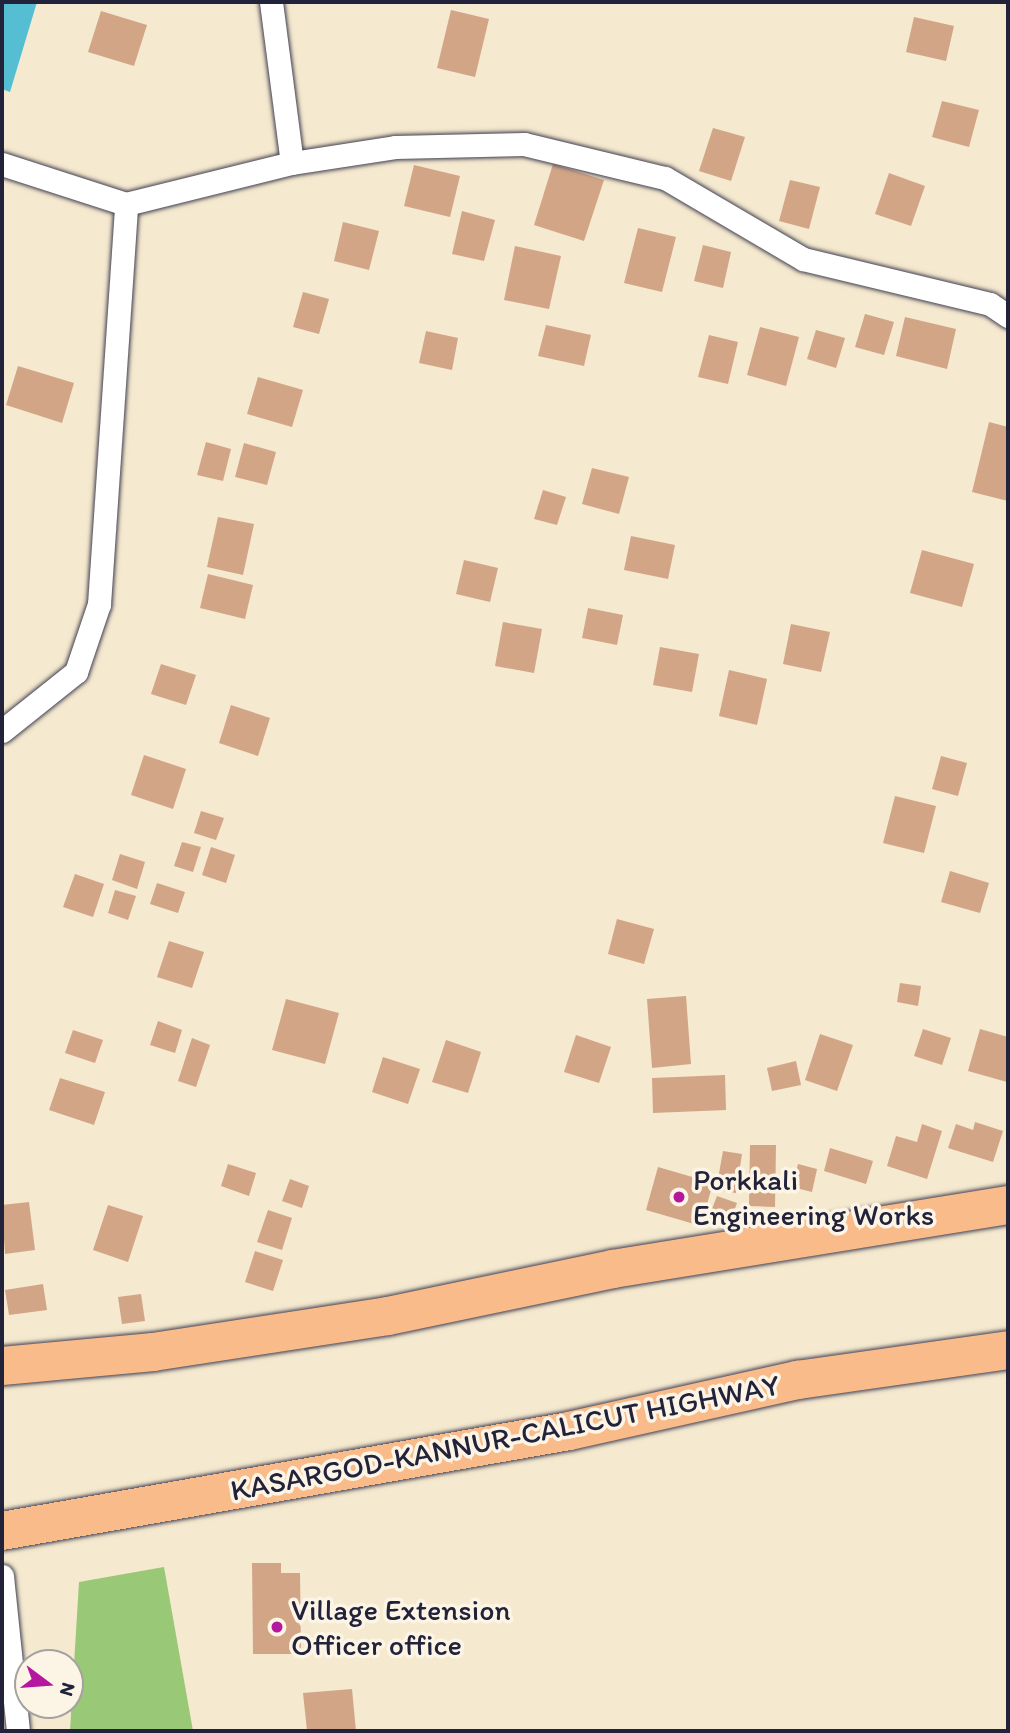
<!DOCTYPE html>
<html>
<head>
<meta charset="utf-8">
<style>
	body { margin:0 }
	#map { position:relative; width:1010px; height:1733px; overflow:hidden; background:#f5e9cf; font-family:Itim,sans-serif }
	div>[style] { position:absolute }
	.green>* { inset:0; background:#99c876 }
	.water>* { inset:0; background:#55bed2 }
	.building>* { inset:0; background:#d3a587 }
	.roads { filter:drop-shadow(0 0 2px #424051) drop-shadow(0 0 2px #424051) }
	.street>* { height:23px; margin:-11.5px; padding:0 11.5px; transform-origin:11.5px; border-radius:11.5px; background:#fff }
	.highway>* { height:38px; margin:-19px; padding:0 19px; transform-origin:19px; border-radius:19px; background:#fabb8b }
	.dots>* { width:19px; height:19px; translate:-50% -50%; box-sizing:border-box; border:4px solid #fcf5e5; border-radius:50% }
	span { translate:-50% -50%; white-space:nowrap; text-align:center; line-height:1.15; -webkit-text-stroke:7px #fcf5e5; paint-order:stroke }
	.poi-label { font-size:30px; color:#22223b }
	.left { translate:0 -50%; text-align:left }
	.street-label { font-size:30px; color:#22223b }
	.frame { position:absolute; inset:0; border:4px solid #22223b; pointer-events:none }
	.north { position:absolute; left:14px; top:1649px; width:70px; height:70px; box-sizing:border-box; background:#fcf5e5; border:2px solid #a5a1a1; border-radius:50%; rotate:106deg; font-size:19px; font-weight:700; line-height:28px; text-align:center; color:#22223b }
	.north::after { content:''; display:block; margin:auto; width:24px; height:32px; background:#b5179e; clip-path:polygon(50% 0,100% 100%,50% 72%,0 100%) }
</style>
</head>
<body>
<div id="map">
	<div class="green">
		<div style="clip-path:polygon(164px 1567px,193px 1731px,70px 1731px,79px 1582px)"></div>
	</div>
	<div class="water">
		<div style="clip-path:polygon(2px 2px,37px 2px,10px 92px,2px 89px)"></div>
	</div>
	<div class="building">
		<div style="clip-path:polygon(451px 10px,489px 19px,475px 77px,437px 68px)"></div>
		<div style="clip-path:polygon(101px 11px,147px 25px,134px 66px,88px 52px)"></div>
		<div style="clip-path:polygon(914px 17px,954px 26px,946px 61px,906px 52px)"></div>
		<div style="clip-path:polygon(942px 101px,979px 110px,969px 147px,932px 137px)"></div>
		<div style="clip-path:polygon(713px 128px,745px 137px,731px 181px,699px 171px)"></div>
		<div style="clip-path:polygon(553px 164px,604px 180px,584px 241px,534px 225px)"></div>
		<div style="clip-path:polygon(414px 165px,460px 176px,450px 217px,404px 206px)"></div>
		<div style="clip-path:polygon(889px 173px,925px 186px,911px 226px,875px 214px)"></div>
		<div style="clip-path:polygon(790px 180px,820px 187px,809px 229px,779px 221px)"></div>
		<div style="clip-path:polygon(462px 211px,495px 220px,484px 261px,452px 254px)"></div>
		<div style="clip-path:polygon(343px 222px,379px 231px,369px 270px,334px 261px)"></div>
		<div style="clip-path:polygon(638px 228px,676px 237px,662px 292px,624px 283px)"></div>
		<div style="clip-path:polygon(703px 245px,731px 252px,723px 288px,694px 281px)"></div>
		<div style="clip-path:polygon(515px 246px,561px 256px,549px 309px,504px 300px)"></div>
		<div style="clip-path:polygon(303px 292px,329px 299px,319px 334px,293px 327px)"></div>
		<div style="clip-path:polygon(865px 314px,894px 322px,884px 355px,855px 347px)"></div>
		<div style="clip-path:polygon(905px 317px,956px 329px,947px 369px,896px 356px)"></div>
		<div style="clip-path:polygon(546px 325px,591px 335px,584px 366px,538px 356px)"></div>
		<div style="clip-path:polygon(760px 327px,799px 337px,786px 386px,747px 375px)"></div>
		<div style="clip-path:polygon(816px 330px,845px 338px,836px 368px,807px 359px)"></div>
		<div style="clip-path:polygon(426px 331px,458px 338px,452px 370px,419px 363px)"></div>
		<div style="clip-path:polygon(709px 335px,738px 342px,728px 384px,698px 377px)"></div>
		<div style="clip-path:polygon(18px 366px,74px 383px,62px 423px,6px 405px)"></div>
		<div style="clip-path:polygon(258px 377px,303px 390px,292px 427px,247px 414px)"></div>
		<div style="clip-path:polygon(989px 422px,1008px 427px,1008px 501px,972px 492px)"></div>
		<div style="clip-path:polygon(206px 442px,231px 449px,223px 481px,197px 475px)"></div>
		<div style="clip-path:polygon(244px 443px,276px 452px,267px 485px,235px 477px)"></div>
		<div style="clip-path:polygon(592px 468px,629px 477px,619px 514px,582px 504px)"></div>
		<div style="clip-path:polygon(543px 490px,566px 497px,557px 525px,534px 519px)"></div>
		<div style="clip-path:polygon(218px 517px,254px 524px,243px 575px,207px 567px)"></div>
		<div style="clip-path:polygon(631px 536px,675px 545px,668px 579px,624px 570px)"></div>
		<div style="clip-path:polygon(922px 550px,974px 564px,962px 607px,910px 593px)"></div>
		<div style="clip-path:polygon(464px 560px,498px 568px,490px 602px,456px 594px)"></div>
		<div style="clip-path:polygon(208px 574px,253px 585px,245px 619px,200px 608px)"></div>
		<div style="clip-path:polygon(588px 608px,623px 615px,617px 645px,582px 638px)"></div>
		<div style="clip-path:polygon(503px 622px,542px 629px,534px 673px,495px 666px)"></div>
		<div style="clip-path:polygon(791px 624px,830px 632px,821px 672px,783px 664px)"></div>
		<div style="clip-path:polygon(660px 647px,699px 654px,692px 692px,653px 685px)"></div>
		<div style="clip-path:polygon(161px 664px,196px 675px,186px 705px,151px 694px)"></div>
		<div style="clip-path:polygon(729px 670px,767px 679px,757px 725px,719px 716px)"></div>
		<div style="clip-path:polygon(231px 705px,270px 718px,258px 756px,219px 743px)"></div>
		<div style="clip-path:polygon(144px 755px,186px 769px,173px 809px,131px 795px)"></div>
		<div style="clip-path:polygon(941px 756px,967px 763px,958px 796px,932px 789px)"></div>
		<div style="clip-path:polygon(895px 796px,936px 806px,924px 853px,883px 843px)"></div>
		<div style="clip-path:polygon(201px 811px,224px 818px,216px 840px,194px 833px)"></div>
		<div style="clip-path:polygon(182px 842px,201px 847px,193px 872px,174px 866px)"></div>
		<div style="clip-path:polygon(211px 847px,235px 855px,226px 883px,202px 875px)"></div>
		<div style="clip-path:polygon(120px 854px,145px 862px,137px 889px,112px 880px)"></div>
		<div style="clip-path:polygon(950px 871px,989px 883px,980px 913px,941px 902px)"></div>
		<div style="clip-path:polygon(75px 874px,104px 884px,93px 917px,63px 907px)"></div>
		<div style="clip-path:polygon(157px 883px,185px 892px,178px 913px,150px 904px)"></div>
		<div style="clip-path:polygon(115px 890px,136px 896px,128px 920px,108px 913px)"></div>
		<div style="clip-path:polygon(617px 919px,654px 929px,644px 964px,608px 954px)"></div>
		<div style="clip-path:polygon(169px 941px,204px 952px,192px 988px,157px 977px)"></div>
		<div style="clip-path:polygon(900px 983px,921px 986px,918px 1006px,897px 1002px)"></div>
		<div style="clip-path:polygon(686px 996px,691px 1064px,652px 1068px,647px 999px)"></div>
		<div style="clip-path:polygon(286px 999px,339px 1013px,325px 1064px,272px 1050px)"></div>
		<div style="clip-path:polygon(158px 1021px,182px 1030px,175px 1053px,150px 1045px)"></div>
		<div style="clip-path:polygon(923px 1029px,951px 1038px,942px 1065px,914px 1056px)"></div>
		<div style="clip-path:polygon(980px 1029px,1008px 1037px,1007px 1082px,968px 1071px)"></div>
		<div style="clip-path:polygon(73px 1030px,103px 1040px,95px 1063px,65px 1053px)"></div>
		<div style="clip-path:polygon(820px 1034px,853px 1045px,837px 1091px,805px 1080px)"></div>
		<div style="clip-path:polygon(576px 1035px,611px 1047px,599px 1083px,564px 1072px)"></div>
		<div style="clip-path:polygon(192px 1038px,210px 1045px,196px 1087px,178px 1081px)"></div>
		<div style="clip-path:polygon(446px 1040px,481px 1052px,468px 1093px,432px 1082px)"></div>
		<div style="clip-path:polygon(383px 1057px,420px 1069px,408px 1104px,372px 1092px)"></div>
		<div style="clip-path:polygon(796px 1061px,801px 1085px,772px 1091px,767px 1068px)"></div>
		<div style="clip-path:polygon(725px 1075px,726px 1110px,653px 1113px,652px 1078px)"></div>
		<div style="clip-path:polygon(60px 1078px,105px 1092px,94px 1125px,49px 1110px)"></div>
		<div style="clip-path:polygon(975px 1122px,1003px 1131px,993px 1162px,948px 1148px,956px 1124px,973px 1130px)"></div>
		<div style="clip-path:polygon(922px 1124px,942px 1131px,927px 1179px,887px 1166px,896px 1136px,917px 1142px)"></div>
		<div style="clip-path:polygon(750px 1145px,776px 1145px,775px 1207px,749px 1206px)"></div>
		<div style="clip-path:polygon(830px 1148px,873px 1161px,866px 1184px,824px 1171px)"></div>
		<div style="clip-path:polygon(723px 1151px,742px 1154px,736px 1193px,716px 1190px)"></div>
		<div style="clip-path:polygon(228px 1164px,256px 1173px,249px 1196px,221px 1186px)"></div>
		<div style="clip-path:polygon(798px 1164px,817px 1169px,812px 1192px,792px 1187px)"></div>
		<div style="clip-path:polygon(658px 1167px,713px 1183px,701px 1226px,646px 1210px)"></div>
		<div style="clip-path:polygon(290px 1179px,309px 1186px,302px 1208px,282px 1201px)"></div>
		<div style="clip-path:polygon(717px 1196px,737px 1203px,728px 1227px,708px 1219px)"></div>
		<div style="clip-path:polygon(29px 1202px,35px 1250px,5px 1254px,2px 1205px)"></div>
		<div style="clip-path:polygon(108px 1205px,143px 1216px,128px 1262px,93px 1250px)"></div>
		<div style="clip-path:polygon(268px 1210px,292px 1218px,282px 1250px,257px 1242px)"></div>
		<div style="clip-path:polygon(255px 1251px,283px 1260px,273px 1291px,245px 1282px)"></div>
		<div style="clip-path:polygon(43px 1284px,47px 1310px,9px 1315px,5px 1290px)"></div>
		<div style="clip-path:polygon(141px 1294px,145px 1321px,122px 1324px,118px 1297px)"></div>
		<div style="clip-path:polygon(252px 1563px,281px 1563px,281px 1573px,300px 1573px,301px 1654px,253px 1654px)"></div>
		<div style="clip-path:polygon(352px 1689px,356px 1731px,307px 1731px,303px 1693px)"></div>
	</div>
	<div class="roads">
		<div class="street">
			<div style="left:271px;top:2px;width:162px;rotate:82.6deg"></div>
			<div style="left:2px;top:164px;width:130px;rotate:17.9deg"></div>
			<div style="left:2px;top:731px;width:95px;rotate:-38.6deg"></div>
			<div style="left:76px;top:672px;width:72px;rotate:-71.3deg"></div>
			<div style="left:99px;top:604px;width:401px;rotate:-86.1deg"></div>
			<div style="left:126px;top:204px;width:171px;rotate:-13.9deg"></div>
			<div style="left:292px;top:163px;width:104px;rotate:-8.8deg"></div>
			<div style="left:395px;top:147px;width:129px;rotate:-1.3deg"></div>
			<div style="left:524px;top:144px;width:145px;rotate:13.6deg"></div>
			<div style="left:665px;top:178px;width:160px;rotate:30.4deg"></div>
			<div style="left:803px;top:259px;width:192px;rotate:13.5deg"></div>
			<div style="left:990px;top:304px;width:22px;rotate:34deg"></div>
			<div style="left:2px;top:1576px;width:156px;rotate:84.1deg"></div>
		</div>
		<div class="highway">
			<div style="left:2px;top:1366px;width:152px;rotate:-5.3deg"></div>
			<div style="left:153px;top:1352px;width:238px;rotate:-8.7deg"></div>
			<div style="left:388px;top:1316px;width:230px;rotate:-11.8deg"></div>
			<div style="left:613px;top:1269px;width:400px;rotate:-9.2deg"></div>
			<div style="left:2px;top:1531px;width:576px;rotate:-10deg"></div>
			<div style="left:569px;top:1431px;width:235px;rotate:-12.6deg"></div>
			<div style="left:798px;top:1380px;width:212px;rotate:-8.1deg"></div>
		</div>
	</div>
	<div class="dots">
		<div style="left:679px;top:1197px;background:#b5179e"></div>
		<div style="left:277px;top:1627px;background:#b5179e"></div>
	</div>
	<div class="poi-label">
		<span class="left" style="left:693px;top:1197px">Porkkali<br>Engineering Works</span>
		<span class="left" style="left:291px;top:1627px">Village Extension<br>Officer office</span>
	</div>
	<div class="street-label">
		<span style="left:505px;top:1438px;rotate:-11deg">KASARGOD-KANNUR-CALICUT HIGHWAY</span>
	</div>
	<div class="frame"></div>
	<div class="north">N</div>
</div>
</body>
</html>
